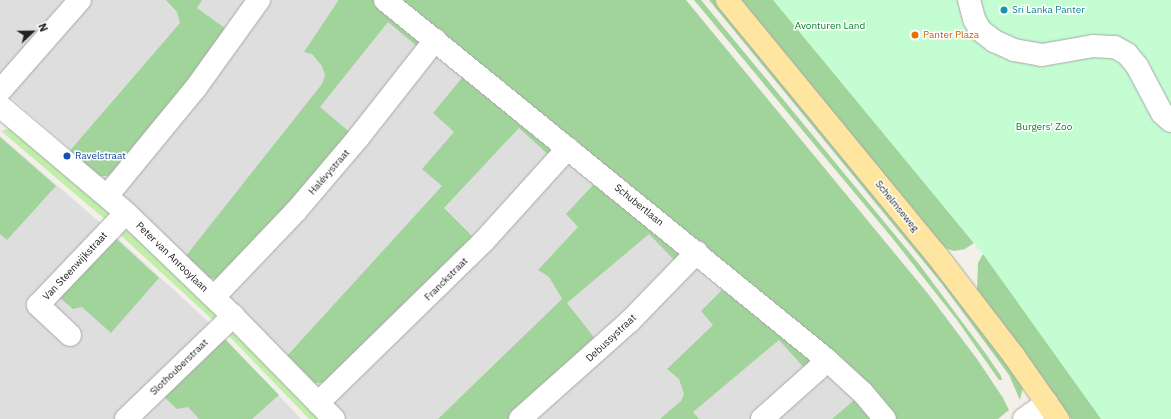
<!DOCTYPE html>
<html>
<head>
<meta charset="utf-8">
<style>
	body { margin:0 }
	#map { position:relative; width:1171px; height:419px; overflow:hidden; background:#f2f0e8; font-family:"IBM Plex Sans",sans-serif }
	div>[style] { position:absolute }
	.residential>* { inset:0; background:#dfdede }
	.grass>* { inset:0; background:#c1efab }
	.forest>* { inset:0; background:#a1d49a }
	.park>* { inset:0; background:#c4fdd2 }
	.roads { filter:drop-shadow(0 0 1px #a8a8a8) drop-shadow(0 0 1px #a8a8a8) }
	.minor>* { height:22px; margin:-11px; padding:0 11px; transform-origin:11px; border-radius:11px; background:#fff }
	.major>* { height:22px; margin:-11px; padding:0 11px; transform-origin:11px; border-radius:11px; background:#ffe6a0 }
	.dots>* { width:11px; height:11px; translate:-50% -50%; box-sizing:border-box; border:2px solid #fff; border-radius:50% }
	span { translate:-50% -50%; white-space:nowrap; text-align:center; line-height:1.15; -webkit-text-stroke:3px #fff; paint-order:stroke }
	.culture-label { font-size:10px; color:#0d838f }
	.left { translate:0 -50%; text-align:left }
	.park-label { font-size:10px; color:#058425 }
	.food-label { font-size:10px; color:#c56008 }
	.transit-label { font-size:10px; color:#164399 }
	.street-label { font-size:10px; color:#212121 }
	.north { position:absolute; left:12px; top:12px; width:40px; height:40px; -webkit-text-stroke:3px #fff; paint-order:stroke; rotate:68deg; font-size:11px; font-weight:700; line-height:16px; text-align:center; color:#212121 }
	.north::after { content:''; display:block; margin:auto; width:14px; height:18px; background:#212121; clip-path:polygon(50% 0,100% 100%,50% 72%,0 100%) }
</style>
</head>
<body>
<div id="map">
	<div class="residential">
		<div style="clip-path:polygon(0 0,365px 0,476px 85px,813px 355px,877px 419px,346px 419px,124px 200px,123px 195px,0 88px)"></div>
		<div style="clip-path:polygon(0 136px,104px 226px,213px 326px,301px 419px,0 419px)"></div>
	</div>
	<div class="grass">
		<div style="clip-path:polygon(10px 128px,108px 211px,107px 221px,1px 131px)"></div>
		<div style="clip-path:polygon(122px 230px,132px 232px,215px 312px,215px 322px,116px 231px)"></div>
		<div style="clip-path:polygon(231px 332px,236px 333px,323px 419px,309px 419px,226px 333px)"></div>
	</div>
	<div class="forest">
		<div style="clip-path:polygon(166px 0,202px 0,197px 8px,229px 31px,116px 172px,107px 176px,94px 176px,67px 154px,180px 23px,177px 12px)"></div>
		<div style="clip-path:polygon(337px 0,378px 0,423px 36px,419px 48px,388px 22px,320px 107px,352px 134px,219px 279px,206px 278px,185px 257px,322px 84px,325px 75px,322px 66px,312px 54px,304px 52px,338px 1px)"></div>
		<div style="clip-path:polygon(396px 0,686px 0,929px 295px,977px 359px,1003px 398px,1009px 410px,998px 419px,890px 419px)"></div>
		<div style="clip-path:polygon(694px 0,701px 0,919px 264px,986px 354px,1001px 376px,1002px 380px,999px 380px,957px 320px,893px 239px)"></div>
		<div style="clip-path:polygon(709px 0,716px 0,905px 230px,996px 348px,1023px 387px,1020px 400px,1009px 375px,942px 284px)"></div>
		<div style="clip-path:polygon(739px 0,774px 0,974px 243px,965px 249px,954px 251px,942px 247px)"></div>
		<div style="clip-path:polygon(466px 73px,558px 148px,551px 157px,519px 128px,444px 208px,475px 239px,325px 383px,314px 383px,286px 357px,442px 186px,422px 169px,454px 132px,433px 113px)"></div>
		<div style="clip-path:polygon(0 137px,56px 186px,7px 240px,0 234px)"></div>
		<div style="clip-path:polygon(596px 184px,685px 250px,678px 264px,649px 234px,567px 303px,597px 341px,553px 382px,508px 419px,438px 419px,562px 299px,549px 277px,538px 270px,578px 227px,566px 214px,593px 185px)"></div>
		<div style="clip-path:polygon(111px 234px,159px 278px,111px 333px,82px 307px,73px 309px,55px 294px)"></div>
		<div style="clip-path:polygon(983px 254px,1147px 419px,1071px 419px,977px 291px,978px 263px)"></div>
		<div style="clip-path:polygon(727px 285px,815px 357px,807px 371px,779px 340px,693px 412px,699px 419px,660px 419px,681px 401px,684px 394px,679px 379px,667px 369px,713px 325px,701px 311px)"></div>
		<div style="clip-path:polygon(221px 335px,279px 395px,252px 419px,199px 419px,188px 407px,177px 409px,161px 394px)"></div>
		<div style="clip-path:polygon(860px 395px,879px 419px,832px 419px)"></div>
	</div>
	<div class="park">
		<div style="clip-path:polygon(773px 0,1171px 0,1171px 419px,1101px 419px,983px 254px)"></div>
	</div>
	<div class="roads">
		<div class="minor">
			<div style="left:385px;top:0;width:569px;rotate:39.15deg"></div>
			<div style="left:826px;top:359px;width:50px;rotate:42.6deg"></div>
			<div style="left:863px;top:393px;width:34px;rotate:50deg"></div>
			<div style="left:969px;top:0;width:20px;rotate:75deg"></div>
			<div style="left:974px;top:19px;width:13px;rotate:61deg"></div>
			<div style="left:980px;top:30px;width:18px;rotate:38deg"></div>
			<div style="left:994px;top:41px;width:22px;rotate:24deg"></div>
			<div style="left:1014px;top:50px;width:28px;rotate:10deg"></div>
			<div style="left:1042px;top:55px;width:52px;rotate:-10deg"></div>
			<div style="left:1093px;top:46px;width:22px;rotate:3deg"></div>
			<div style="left:1115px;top:47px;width:14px;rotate:30deg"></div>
			<div style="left:1127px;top:54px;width:16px;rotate:50deg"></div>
			<div style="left:1137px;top:66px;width:53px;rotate:62deg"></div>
			<div style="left:1162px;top:113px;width:12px;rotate:42deg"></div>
			<div style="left:0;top:91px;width:121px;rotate:-48.7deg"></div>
			<div style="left:0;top:106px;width:165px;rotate:40.3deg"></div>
			<div style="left:126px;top:213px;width:149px;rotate:43.9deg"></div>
			<div style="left:233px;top:316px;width:144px;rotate:45.6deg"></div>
			<div style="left:107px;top:196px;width:139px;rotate:-50.6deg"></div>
			<div style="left:195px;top:89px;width:110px;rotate:-54.3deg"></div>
			<div style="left:214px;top:297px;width:119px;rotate:-46.4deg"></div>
			<div style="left:296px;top:211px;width:96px;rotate:-49.7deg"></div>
			<div style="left:358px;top:138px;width:125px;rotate:-51.8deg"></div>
			<div style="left:70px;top:335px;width:44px;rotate:-136.8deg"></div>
			<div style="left:38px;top:305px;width:127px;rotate:-46.3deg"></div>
			<div style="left:318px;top:403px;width:232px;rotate:-44.3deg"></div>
			<div style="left:484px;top:241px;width:125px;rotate:-47.9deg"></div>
			<div style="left:126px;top:419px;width:149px;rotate:-43.9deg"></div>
			<div style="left:520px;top:419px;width:147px;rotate:-41.7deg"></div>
			<div style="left:630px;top:321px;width:96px;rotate:-45.8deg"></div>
			<div style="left:762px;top:419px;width:74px;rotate:-41.7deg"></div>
			<div style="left:817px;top:370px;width:14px;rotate:-51deg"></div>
			<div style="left:1024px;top:419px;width:28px;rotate:-35deg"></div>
		</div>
		<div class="major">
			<div style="left:727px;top:0;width:328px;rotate:50.6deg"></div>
			<div style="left:935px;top:253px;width:130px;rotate:52.5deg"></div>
			<div style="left:1014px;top:356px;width:77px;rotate:55.1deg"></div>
		</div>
	</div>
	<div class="dots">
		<div style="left:1004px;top:10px;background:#0f9aa8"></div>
		<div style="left:915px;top:35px;background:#e8710a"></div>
		<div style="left:67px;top:156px;background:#1a4fb4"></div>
	</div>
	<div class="culture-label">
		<span class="left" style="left:1012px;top:10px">Sri Lanka Panter</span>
	</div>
	<div class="park-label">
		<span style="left:830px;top:26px">Avonturen Land</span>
		<span style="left:1044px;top:127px">Burgers' Zoo</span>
	</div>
	<div class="food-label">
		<span class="left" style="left:923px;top:35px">Panter Plaza</span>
	</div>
	<div class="transit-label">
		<span class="left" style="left:75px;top:156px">Ravelstraat</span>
	</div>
	<div class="street-label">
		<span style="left:329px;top:172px;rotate:-49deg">Halévystraat</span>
		<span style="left:639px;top:205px;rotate:39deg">Schubertlaan</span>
		<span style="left:897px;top:206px;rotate:51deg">Schelmseweg</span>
		<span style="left:172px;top:257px;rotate:44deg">Peter van Anrooylaan</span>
		<span style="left:75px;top:266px;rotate:-47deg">Van Steenwijkstraat</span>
		<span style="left:446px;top:279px;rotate:-45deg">Franckstraat</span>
		<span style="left:611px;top:338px;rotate:-43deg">Debussystraat</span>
		<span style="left:179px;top:367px;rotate:-44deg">Slothouberstraat</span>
	</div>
	<div class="north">N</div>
</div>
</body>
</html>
